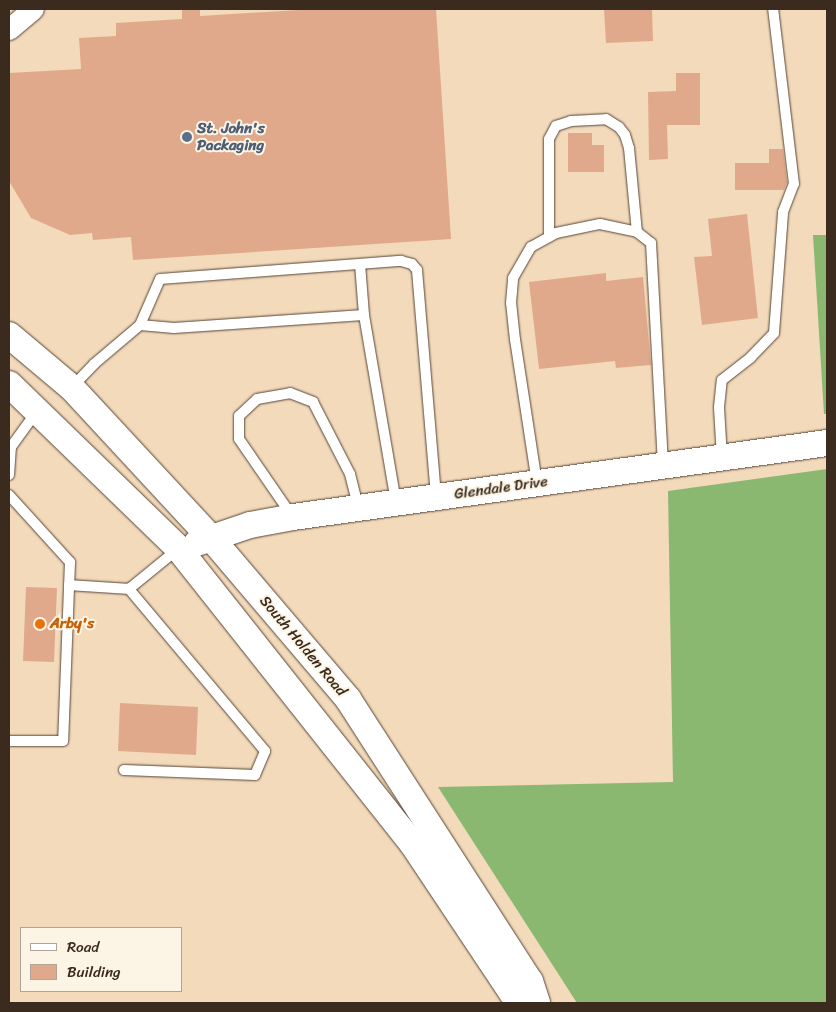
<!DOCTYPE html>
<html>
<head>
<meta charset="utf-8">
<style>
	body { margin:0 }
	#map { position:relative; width:836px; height:1012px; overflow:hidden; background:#f3dabb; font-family:Sriracha,sans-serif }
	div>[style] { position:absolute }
	.forest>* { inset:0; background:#8ab871 }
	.building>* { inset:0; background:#e1a98b }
	.roads { filter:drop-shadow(0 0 1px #574436) drop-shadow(0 0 1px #574436) }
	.service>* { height:10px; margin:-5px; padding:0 5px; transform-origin:5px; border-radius:5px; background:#fff }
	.minor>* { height:21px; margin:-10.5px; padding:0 10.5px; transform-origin:10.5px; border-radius:10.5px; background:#fff }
	.tertiary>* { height:26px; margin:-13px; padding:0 13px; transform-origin:13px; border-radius:13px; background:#fff }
	.dots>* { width:14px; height:14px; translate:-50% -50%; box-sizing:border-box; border:2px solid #fcf5e5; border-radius:50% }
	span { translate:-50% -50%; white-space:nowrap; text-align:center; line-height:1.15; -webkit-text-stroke:4px #fcf5e5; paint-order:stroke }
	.service-label { font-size:15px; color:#4e5e75; font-weight:700 }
	.left { translate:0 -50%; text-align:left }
	.street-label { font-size:15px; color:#3b2a1e }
	.food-label { font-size:15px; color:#c56008; font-weight:700 }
	.frame { position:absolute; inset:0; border:10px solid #3b2a1e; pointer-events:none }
	.legend { position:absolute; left:20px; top:927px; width:162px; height:65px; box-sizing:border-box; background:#fcf5e5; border:1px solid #afa495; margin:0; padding:6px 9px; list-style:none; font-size:15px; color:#3b2a1e }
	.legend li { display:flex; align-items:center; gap:10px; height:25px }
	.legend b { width:25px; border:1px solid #afa495 }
</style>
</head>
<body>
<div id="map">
	<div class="forest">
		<div style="clip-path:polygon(813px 235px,827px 235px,827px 414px,824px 414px)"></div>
		<div style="clip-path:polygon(827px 469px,827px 1003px,577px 1003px,438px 787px,673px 782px,668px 491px)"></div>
	</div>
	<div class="building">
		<div style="clip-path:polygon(200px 9px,200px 16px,313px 9px,436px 9px,451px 239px,133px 260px,131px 237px,93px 240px,92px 233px,70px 235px,31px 218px,9px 181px,9px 73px,81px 69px,79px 38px,116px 36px,116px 23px,182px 19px,182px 10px)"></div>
		<div style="clip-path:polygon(604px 9px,652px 9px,653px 41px,606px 43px)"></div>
		<div style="clip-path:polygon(676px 73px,700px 73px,700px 125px,667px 125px,668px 159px,649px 160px,648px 92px,676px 91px)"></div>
		<div style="clip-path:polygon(568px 133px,592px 133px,592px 145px,604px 145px,604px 172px,568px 172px)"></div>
		<div style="clip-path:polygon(769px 149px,783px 149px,787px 182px,784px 190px,735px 190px,735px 163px,769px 163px)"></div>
		<div style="clip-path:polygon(747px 214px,758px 318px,702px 325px,694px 257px,712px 256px,708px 219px)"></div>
		<div style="clip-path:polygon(606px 273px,606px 281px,643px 277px,651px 365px,616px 368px,615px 361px,539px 369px,529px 282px)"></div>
		<div style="clip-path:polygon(26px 587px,57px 588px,54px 662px,23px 661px)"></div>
		<div style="clip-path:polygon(120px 703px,198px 707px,196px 755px,118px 751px)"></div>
	</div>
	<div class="roads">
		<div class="service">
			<div style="left:549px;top:237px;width:98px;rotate:-90deg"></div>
			<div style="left:549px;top:139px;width:15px;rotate:-62deg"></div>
			<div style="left:556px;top:126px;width:16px;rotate:-18deg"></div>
			<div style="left:571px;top:121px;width:35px;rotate:-3deg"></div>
			<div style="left:606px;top:119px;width:15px;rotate:32deg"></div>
			<div style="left:619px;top:127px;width:10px;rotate:53deg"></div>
			<div style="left:625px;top:135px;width:14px;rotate:73deg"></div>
			<div style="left:629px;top:148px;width:84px;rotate:84.6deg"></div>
			<div style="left:360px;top:264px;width:51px;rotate:85.5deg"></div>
			<div style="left:364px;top:315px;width:191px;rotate:80.3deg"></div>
			<div style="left:140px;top:325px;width:34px;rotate:5deg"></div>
			<div style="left:174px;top:328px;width:190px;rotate:-3.9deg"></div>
			<div style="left:72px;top:387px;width:32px;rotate:-46deg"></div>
			<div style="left:94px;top:364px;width:60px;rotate:-40.3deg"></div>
			<div style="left:140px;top:325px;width:50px;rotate:-66.5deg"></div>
			<div style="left:160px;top:279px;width:242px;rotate:-4.3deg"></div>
			<div style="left:401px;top:261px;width:11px;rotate:15deg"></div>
			<div style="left:412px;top:264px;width:8px;rotate:50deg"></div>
			<div style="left:417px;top:270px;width:227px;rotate:85.2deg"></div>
			<div style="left:722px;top:458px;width:51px;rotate:-93.4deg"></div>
			<div style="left:719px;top:407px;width:27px;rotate:-84deg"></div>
			<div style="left:722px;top:380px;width:37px;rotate:-38deg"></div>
			<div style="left:751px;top:357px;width:33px;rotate:-46deg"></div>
			<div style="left:774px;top:333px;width:121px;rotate:-85.7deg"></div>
			<div style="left:783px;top:212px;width:30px;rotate:-69deg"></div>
			<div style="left:794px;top:184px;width:176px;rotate:-96.8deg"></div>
			<div style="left:9px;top:475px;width:28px;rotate:-86deg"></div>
			<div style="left:11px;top:447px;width:44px;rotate:-54.2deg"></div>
			<div style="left:537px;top:483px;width:145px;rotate:-98.7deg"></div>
			<div style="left:515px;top:340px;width:37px;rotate:-96deg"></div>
			<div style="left:511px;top:303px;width:25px;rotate:-85deg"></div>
			<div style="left:513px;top:278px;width:36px;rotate:-60deg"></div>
			<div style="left:531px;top:247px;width:29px;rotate:-29deg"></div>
			<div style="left:556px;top:233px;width:45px;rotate:-11.6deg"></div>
			<div style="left:600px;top:224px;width:38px;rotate:12deg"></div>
			<div style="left:637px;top:232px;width:18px;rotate:38deg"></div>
			<div style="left:651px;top:243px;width:222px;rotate:86.9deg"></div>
			<div style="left:9px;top:495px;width:91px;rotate:47.7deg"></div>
			<div style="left:70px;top:562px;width:179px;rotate:92.2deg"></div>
			<div style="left:63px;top:741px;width:54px;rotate:180deg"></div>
			<div style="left:292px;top:516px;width:93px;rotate:-124.5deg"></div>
			<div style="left:239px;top:439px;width:23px;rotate:-90deg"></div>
			<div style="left:239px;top:416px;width:25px;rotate:-43deg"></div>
			<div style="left:257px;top:399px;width:34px;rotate:-10deg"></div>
			<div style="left:290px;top:393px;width:25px;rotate:21deg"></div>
			<div style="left:313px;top:402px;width:81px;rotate:62.8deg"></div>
			<div style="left:350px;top:474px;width:34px;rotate:76deg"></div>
			<div style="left:69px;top:585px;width:60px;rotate:3.8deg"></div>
			<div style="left:124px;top:770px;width:131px;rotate:2.2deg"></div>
			<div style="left:255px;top:775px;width:26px;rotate:-67deg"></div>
			<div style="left:265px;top:751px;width:212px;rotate:-130deg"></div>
			<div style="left:129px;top:589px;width:63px;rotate:-39.2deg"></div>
		</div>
		<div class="minor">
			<div style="left:9px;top:29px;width:31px;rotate:-40deg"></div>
		</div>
		<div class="tertiary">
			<div style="left:9px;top:335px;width:82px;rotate:40.1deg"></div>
			<div style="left:72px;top:388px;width:206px;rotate:47.2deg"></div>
			<div style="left:212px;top:539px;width:210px;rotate:49.6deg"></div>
			<div style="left:348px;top:699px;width:336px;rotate:57.2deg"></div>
			<div style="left:530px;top:981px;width:23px;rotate:72deg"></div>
			<div style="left:9px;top:384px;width:235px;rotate:44.1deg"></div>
			<div style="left:178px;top:548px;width:377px;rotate:51.6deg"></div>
			<div style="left:412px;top:843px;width:180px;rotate:56.3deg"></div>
			<div style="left:512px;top:993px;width:26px;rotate:23deg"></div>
			<div style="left:197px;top:543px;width:56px;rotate:-18.8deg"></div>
			<div style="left:250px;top:525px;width:44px;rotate:-10.5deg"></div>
			<div style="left:293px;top:517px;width:539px;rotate:-7.89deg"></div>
		</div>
	</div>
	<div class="dots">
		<div style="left:187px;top:137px;background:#5c6f8a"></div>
		<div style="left:40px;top:624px;background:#e8710a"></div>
	</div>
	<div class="service-label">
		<span class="left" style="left:197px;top:137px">St. John's<br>Packaging</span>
	</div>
	<div class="street-label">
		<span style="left:501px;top:488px;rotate:-8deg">Glendale Drive</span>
		<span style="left:303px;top:646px;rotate:50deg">South Holden Road</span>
	</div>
	<div class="food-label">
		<span class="left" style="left:50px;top:624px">Arby's</span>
	</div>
	<div class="frame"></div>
	<ul class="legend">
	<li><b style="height:6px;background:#fff"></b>Road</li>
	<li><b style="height:14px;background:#e1a98b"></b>Building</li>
	</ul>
</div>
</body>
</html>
